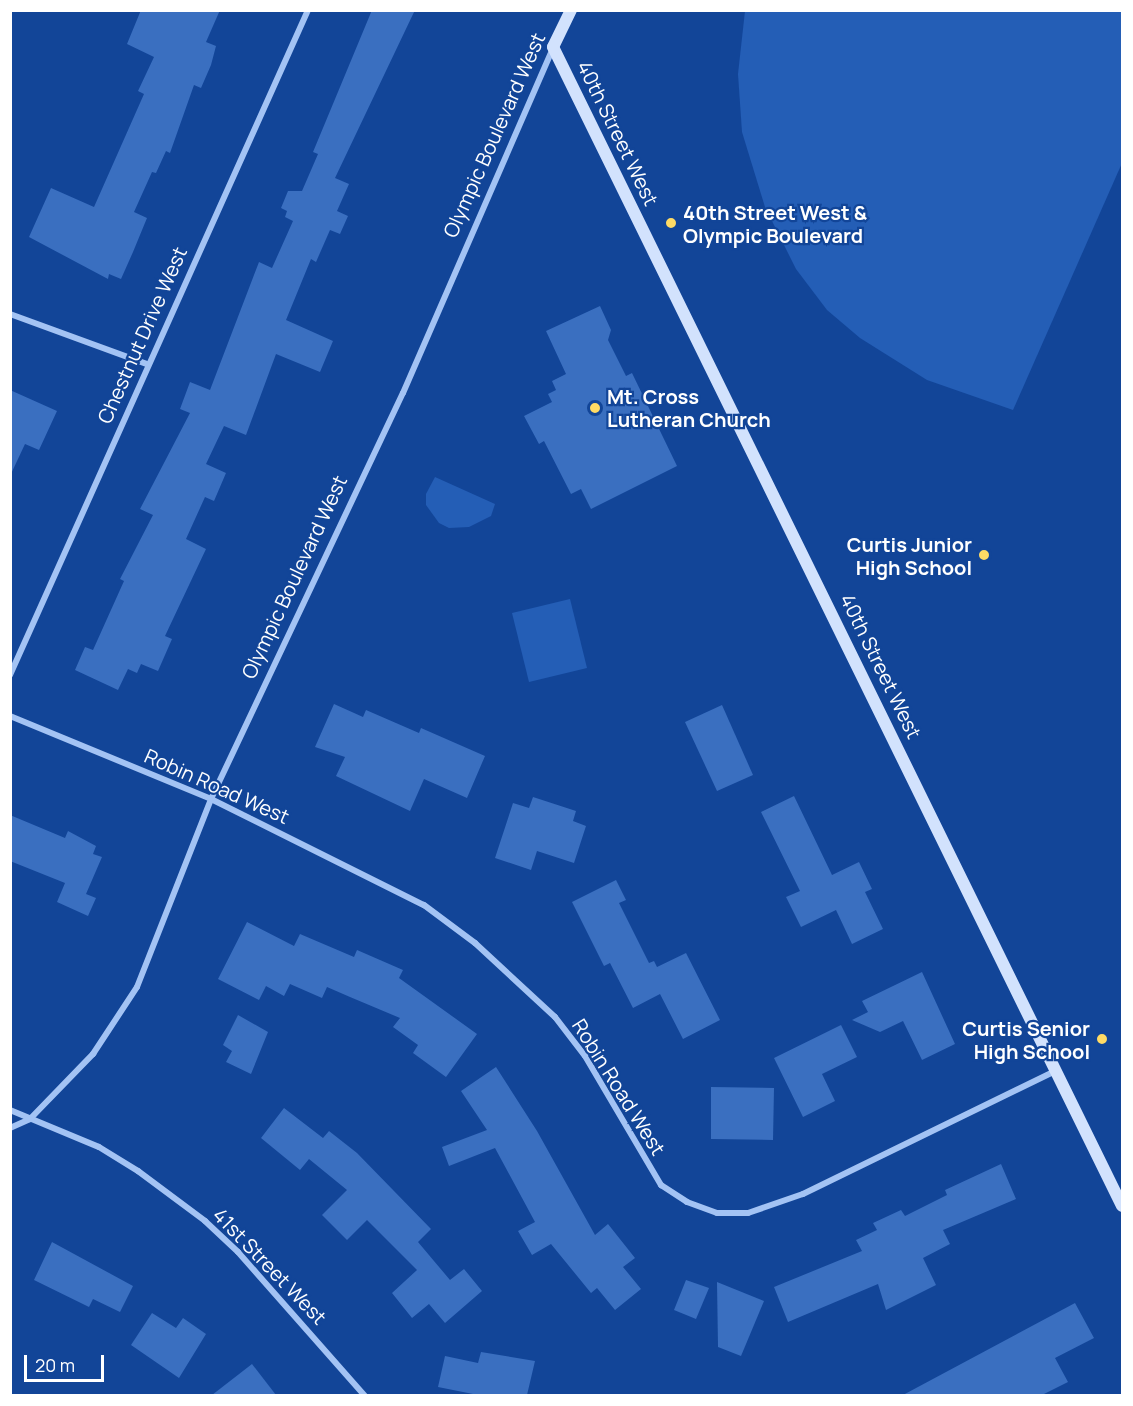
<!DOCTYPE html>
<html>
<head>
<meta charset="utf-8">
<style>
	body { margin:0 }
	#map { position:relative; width:1133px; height:1406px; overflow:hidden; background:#124598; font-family:Manrope,sans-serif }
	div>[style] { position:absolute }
	.green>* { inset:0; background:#245eb6 }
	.building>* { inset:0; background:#3a6fc0 }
	.street>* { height:6px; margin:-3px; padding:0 3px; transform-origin:3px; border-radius:3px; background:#a3c3f4 }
	.secondary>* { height:12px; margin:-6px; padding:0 6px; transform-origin:6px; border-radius:6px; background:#d2e2fd }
	.dots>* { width:16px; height:16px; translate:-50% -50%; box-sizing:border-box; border:3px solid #124598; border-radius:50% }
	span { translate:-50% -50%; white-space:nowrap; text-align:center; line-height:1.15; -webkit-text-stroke:4.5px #124598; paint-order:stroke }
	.street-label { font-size:20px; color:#fff }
	.poi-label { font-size:20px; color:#fff; font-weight:700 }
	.left { translate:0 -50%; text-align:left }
	.right { translate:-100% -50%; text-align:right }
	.frame { position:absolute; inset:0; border:12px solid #fff; pointer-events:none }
	.scale { position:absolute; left:24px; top:1355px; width:80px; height:27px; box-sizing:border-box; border:3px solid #fff; border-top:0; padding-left:8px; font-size:18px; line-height:21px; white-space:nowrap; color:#fff; -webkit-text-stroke:4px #124598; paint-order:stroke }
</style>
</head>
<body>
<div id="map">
	<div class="green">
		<div style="clip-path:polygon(745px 11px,1122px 11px,1122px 163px,1013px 410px,927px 380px,860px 338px,827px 310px,796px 269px,765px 207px,742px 132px,738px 74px)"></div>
		<div style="clip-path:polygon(435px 477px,495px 504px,491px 516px,469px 527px,449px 528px,439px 523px,426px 505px,426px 494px)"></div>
		<div style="clip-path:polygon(570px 599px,587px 668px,529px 682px,512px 613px)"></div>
	</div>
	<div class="building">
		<div style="clip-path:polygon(141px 10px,220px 10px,206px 42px,216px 46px,211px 65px,201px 88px,194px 85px,170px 153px,166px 151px,156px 173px,152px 172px,134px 212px,147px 218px,133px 252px,121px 279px,109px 274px,108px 279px,29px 237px,51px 188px,94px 207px,144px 94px,138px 91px,154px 57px,127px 44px)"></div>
		<div style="clip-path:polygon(372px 10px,415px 10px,335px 178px,349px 184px,337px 211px,348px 216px,340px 234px,330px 230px,316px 262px,311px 259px,286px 320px,333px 341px,320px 372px,276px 354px,246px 435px,224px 426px,206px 464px,226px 473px,214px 501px,205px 497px,186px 539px,206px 549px,165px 636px,172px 639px,158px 671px,141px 664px,137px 673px,128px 669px,118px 690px,75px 670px,85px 647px,93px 650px,124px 581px,120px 579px,153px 515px,140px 509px,190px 413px,180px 409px,190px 382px,210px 390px,259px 262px,272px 268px,293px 221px,285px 217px,287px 211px,281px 208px,288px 191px,302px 191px,318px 154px,313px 152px)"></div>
		<div style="clip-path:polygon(600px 306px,611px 330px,608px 340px,626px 376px,632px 373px,677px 466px,591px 509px,581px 489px,571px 494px,544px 441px,539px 444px,524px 416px,552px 402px,548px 394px,556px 390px,552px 381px,566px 374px,546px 331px)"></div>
		<div style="clip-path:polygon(10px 390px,57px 411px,39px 450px,25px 444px,10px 476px)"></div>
		<div style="clip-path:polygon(334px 704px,363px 717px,366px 710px,419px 733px,421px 728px,485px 756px,467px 798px,424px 779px,410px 811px,336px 776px,345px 757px,315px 747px)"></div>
		<div style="clip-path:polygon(722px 705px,753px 775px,717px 791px,685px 722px)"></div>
		<div style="clip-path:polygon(794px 796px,832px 875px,859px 862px,872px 889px,865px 892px,883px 929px,852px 944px,836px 910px,801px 927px,786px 897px,800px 891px,761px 812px)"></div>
		<div style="clip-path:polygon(533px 797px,576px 811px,573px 821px,586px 826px,574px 863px,537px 851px,531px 870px,495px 858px,513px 803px,529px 808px)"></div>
		<div style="clip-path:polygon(10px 815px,65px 838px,68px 831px,96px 846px,93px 854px,102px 857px,86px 894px,96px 898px,88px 916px,57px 902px,65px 883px,10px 861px)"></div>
		<div style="clip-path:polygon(616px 880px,626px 900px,619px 903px,649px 963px,654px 961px,657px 967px,686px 953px,720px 1020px,683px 1039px,660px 994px,633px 1008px,610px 963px,604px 966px,572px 902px)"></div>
		<div style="clip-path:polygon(247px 922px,294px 946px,300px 934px,354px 957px,357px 950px,403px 970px,399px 978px,477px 1034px,446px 1077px,413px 1053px,418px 1045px,393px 1027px,400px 1018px,350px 997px,327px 987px,322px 998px,290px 984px,284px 996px,266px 986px,259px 1000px,218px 979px)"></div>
		<div style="clip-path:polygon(922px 972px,955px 1044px,922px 1060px,903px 1021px,880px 1032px,852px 1020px,868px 1012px,862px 1001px)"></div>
		<div style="clip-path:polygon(238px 1015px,268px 1032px,251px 1074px,226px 1062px,232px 1051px,223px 1045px)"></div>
		<div style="clip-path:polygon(841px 1025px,857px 1057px,822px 1074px,835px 1101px,803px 1117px,774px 1058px)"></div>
		<div style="clip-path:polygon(496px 1067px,537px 1131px,595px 1235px,608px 1224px,635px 1258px,623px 1267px,641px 1289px,615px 1310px,597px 1288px,591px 1293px,551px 1244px,532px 1255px,518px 1231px,535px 1222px,495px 1148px,449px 1166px,442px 1147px,487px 1130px,461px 1091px)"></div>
		<div style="clip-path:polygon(711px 1087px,774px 1088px,773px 1140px,711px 1139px)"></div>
		<div style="clip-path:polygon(284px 1108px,323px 1138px,329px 1131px,357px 1153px,431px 1229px,418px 1242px,450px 1280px,464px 1269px,482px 1291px,445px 1323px,429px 1304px,412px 1318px,392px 1293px,417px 1270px,367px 1220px,347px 1240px,322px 1215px,347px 1190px,309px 1159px,300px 1170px,261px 1138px)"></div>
		<div style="clip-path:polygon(1001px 1164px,1016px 1199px,943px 1230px,950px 1244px,923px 1258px,936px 1285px,886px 1310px,878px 1284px,788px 1322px,774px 1287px,862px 1251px,856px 1240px,877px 1230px,873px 1223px,901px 1210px,905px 1216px,947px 1195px,945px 1190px)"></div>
		<div style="clip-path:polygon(52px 1242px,133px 1286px,120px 1312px,93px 1299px,89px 1307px,34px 1280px)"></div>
		<div style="clip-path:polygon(686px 1280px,709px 1288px,696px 1319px,674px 1310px)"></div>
		<div style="clip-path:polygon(717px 1282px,764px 1301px,741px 1356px,718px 1347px)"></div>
		<div style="clip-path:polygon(1075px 1303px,1094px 1338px,1055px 1358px,1068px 1382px,1042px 1395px,903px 1395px)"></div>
		<div style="clip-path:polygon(152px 1313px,176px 1328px,183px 1318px,206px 1334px,179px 1378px,131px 1345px)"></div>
		<div style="clip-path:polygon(481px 1352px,535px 1361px,527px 1395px,478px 1395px,438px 1387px,445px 1356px,478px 1363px)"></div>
		<div style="clip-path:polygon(252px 1364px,276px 1395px,212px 1395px)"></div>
	</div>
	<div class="street">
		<div style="left:10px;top:314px;width:146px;rotate:20.1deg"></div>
		<div style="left:10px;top:675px;width:729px;rotate:-65.86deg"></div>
		<div style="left:10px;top:716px;width:217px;rotate:22.4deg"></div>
		<div style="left:211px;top:799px;width:238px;rotate:26.5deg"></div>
		<div style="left:424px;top:905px;width:64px;rotate:36.7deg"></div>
		<div style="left:475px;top:943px;width:109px;rotate:42.8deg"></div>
		<div style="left:555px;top:1017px;width:49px;rotate:52.4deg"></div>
		<div style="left:585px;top:1056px;width:150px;rotate:59.5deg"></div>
		<div style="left:661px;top:1185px;width:31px;rotate:33deg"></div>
		<div style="left:687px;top:1202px;width:32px;rotate:20deg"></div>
		<div style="left:717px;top:1213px;width:31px"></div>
		<div style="left:748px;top:1213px;width:58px;rotate:-19.1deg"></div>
		<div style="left:803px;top:1194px;width:283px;rotate:-26deg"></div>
		<div style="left:10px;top:1110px;width:96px;rotate:22.6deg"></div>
		<div style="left:99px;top:1147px;width:46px;rotate:31.6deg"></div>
		<div style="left:138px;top:1171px;width:84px;rotate:36.7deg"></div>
		<div style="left:205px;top:1221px;width:45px;rotate:43.2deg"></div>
		<div style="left:238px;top:1252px;width:192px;rotate:48.6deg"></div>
		<div style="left:10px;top:1128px;width:22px;rotate:-24deg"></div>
		<div style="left:30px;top:1119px;width:91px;rotate:-45.9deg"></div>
		<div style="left:93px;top:1054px;width:80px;rotate:-56.7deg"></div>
		<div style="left:137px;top:987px;width:202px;rotate:-68.5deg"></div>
		<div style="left:211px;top:799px;width:449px;rotate:-64.7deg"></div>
		<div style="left:403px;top:393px;width:376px;rotate:-66.5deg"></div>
	</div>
	<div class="secondary">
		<div style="left:571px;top:10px;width:41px;rotate:115.9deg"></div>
		<div style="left:553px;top:47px;width:1291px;rotate:63.85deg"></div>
	</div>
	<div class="dots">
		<div style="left:671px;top:223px;background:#ffdb65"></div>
		<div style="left:595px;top:408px;background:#ffdb65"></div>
		<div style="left:984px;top:555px;background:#ffdb65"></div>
		<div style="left:1102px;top:1039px;background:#ffdb65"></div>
	</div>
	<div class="street-label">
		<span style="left:618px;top:133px;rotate:64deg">40th Street West</span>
		<span style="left:494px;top:135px;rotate:-66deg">Olympic Boulevard West</span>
		<span style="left:142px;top:335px;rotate:-66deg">Chestnut Drive West</span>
		<span style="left:294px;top:577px;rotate:-65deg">Olympic Boulevard West</span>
		<span style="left:881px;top:666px;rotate:64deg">40th Street West</span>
		<span style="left:217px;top:786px;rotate:24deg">Robin Road West</span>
		<span style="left:619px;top:1087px;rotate:58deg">Robin Road West</span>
		<span style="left:270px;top:1266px;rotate:46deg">41st Street West</span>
	</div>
	<div class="poi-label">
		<span class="left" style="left:683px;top:224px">40th Street West &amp;<br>Olympic Boulevard</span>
		<span class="left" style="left:607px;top:408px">Mt. Cross<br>Lutheran Church</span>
		<span class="right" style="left:972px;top:556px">Curtis Junior<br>High School</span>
		<span class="right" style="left:1090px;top:1040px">Curtis Senior<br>High School</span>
	</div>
	<div class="frame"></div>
	<div class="scale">20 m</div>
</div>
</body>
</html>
